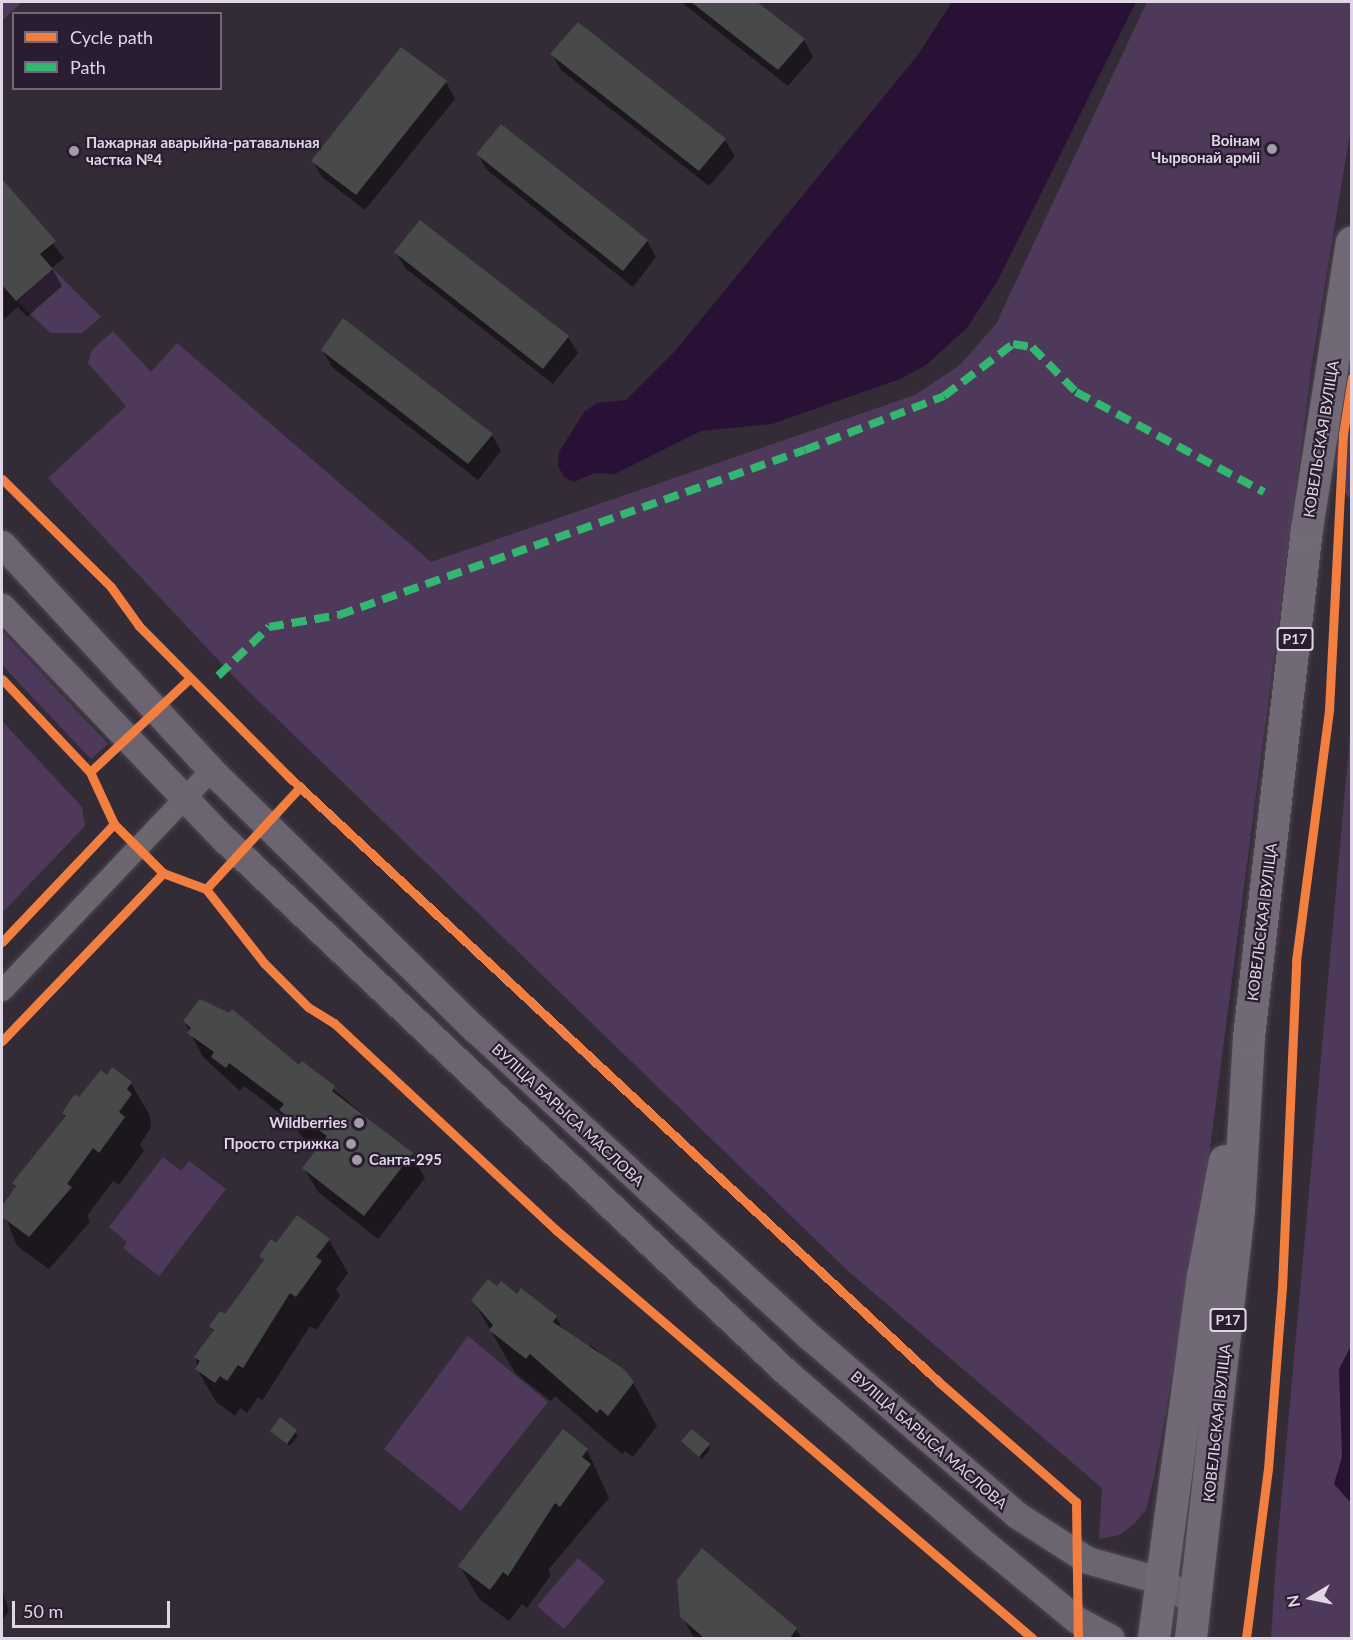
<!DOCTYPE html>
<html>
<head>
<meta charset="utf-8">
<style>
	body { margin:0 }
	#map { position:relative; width:1353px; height:1640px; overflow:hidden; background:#332c37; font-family:Lato,sans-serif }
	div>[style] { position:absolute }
	.green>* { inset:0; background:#4f395a }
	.water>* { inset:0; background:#291136 }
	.shadow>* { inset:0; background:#0007 }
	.building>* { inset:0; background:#474a48 }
	.roads { filter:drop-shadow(0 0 2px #4e4852) drop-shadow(0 0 2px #4e4852) }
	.minor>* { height:21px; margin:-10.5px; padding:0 10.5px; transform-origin:10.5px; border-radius:10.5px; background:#6c676f }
	.major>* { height:27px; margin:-13.5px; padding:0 13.5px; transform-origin:13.5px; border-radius:13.5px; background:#6c6470 }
	.highway>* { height:32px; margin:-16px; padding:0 16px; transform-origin:16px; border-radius:16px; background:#726977 }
	.quiet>* { height:8px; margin-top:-4px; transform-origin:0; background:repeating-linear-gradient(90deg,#33b770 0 15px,transparent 0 23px) }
	.cycleway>* { height:9px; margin:-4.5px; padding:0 4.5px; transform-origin:4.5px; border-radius:4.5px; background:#f27e40 }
	.dots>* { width:16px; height:16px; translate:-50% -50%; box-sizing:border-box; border:3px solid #2a1d31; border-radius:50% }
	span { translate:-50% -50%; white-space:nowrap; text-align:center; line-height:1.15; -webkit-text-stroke:4.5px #2a1d31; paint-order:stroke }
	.shield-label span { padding:2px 4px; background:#2a1d31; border:2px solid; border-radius:4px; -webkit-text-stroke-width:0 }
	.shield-label { font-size:14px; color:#dfd7e5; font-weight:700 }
	.poi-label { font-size:15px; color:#dfd7e5; font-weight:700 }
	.right { translate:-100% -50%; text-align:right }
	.left { translate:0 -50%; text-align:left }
	.street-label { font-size:15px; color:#dfd7e5 }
	.frame { position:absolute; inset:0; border:3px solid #dfd7e5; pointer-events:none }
	.legend { position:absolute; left:12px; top:12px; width:210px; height:78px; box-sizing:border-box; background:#2a1d31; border:2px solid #726779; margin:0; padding:8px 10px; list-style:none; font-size:18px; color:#dfd7e5 }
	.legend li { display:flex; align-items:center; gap:12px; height:30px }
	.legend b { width:30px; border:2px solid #726779 }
	.north { position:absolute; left:1281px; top:1568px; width:60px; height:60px; -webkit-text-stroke:4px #2a1d31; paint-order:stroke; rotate:260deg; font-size:16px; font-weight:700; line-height:24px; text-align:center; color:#dfd7e5 }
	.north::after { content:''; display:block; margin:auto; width:21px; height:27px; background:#dfd7e5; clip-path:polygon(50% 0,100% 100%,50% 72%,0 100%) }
	.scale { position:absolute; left:12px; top:1601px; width:158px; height:27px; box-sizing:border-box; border:3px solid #dfd7e5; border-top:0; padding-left:8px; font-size:18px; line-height:21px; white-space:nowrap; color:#dfd7e5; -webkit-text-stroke:4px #2a1d31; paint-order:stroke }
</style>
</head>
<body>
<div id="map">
	<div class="green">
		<div style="clip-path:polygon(2px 2px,22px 2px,2px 21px)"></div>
		<div style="clip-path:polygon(1147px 2px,1351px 2px,1351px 127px,1312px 363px,1204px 1195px,1154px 1478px,1146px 1510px,1133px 1525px,1119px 1535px,1099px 1539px,1102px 1488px,847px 1270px,236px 679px,48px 478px,126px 406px,88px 363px,92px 350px,113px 331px,151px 372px,177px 343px,431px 562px,915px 395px,960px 365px,996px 324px)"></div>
		<div style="clip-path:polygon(53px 269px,101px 317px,82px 333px,50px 333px,17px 301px)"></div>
		<div style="clip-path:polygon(1351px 344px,1351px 500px,1338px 484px,1336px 460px)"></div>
		<div style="clip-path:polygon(2px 631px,108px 744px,91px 759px,2px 665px)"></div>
		<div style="clip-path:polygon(2px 721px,82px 807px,85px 826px,2px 913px)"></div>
		<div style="clip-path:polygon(1351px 724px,1351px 1638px,1271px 1638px,1277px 1548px)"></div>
		<div style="clip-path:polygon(163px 1157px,181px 1171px,189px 1161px,226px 1189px,159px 1276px,123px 1248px,127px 1242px,109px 1227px)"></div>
		<div style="clip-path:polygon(468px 1336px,548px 1402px,461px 1511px,384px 1449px)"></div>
		<div style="clip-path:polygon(578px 1558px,605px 1581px,564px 1629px,537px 1606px)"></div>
	</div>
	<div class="water">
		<div style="clip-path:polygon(952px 2px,1136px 2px,998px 280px,967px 328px,926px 365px,900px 379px,772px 424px,701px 431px,615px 474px,595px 473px,574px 482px,564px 477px,558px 466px,559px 452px,584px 412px,597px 403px,626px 400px,675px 351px,917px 56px)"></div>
		<div style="clip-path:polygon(1351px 1346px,1351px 1503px,1334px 1484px,1342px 1457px,1339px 1369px)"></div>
	</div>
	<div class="shadow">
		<div style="clip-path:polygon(681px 2px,754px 2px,804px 40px,813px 57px,788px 86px)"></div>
		<div style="clip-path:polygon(578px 24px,725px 140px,735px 156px,709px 186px,561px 70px,552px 54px)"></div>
		<div style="clip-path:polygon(446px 82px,455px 99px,365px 210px,322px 177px,313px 161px)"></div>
		<div style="clip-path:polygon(478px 154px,647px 241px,656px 257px,633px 287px,487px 170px)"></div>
		<div style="clip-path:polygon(2px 181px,64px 258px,52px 268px,62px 286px,27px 317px,18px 307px,4px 319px)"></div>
		<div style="clip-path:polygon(396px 252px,568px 337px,578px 353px,553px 384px,405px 268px)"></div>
		<div style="clip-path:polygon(323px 351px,492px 435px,501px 451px,478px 480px,332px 367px)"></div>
		<div style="clip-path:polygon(184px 1021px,299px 1068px,302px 1063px,411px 1154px,425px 1178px,378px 1239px,318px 1192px,304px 1168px,322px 1145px,314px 1139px,310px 1145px,285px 1117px,244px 1086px,240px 1091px,203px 1057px)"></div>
		<div style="clip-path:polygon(107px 1077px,131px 1083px,150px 1116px,151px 1128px,140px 1144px,144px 1151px,119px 1185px,113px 1181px,87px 1216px,90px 1222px,49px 1269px,17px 1246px,2px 1208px,16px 1188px,13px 1183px,66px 1118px,63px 1113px)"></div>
		<div style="clip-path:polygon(329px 1240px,348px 1273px,336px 1289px,340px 1296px,316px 1330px,310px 1326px,262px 1401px,258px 1397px,247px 1413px,240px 1408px,235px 1416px,216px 1402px,197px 1369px,196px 1357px,214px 1332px,210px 1326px,225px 1316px,264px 1262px,261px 1256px,276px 1245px)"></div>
		<div style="clip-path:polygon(497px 1288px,556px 1317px,565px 1333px,587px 1350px,591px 1345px,633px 1383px,657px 1426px,633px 1457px,625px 1451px,622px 1454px,555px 1396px,551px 1401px,515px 1373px,473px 1300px)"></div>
		<div style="clip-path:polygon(280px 1419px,298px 1435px,290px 1446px,272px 1431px)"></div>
		<div style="clip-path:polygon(563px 1431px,587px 1450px,609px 1498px,548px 1570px,551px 1575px,527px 1608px,522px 1604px,509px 1621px,479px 1599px,460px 1566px)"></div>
		<div style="clip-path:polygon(683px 1442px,708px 1445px,710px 1449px,702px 1459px)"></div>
		<div style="clip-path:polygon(702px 1550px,796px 1629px,802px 1638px,694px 1638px,682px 1617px)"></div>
		<div style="clip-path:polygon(2px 1590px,9px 1611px,2px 1621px)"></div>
	</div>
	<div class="building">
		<div style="clip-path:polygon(691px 2px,757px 2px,805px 39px,778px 70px)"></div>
		<div style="clip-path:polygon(578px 22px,726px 139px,699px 171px,550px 54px)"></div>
		<div style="clip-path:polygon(401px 47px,447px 81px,356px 195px,311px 161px)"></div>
		<div style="clip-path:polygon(501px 124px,648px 240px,623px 271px,476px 154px)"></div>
		<div style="clip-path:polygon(2px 179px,56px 241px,40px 254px,53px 269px,16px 301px,2px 285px)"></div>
		<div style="clip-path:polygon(420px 220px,569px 336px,543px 369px,394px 252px)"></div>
		<div style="clip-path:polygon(343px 318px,493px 434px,468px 464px,321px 350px)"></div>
		<div style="clip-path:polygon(200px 999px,229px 1013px,232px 1009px,299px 1065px,302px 1061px,335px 1086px,332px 1091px,413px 1153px,364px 1216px,302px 1168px,327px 1136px,300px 1116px,296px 1122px,279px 1110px,284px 1104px,229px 1063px,226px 1068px,219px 1063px,211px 1057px,214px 1052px,187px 1033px,191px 1028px,183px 1021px)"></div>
		<div style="clip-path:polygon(112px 1067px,132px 1082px,127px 1089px,132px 1094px,119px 1112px,125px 1117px,99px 1153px,93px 1148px,67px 1184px,72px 1187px,29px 1237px,2px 1217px,2px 1206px,16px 1186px,12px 1183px,66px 1116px,62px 1113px,75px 1094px,79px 1097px,101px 1070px,107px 1075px)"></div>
		<div style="clip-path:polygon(297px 1215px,330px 1239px,316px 1257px,322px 1261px,296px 1297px,290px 1293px,243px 1368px,238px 1365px,227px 1381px,220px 1376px,215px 1383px,195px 1369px,200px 1361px,194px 1357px,214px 1330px,209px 1326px,220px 1311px,225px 1314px,264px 1260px,259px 1256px,271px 1239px,276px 1243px)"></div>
		<div style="clip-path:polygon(488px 1279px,497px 1286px,501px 1281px,517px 1294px,521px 1288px,557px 1316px,553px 1322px,625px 1370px,634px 1382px,608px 1416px,600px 1409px,597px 1413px,530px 1354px,526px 1359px,489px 1330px,493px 1325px,471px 1300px)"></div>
		<div style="clip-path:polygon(280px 1417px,297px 1430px,287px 1444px,270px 1431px)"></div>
		<div style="clip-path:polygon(563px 1429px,588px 1449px,582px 1457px,591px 1464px,560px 1507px,555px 1503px,508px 1576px,503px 1572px,490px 1590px,458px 1566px)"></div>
		<div style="clip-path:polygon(692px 1429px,710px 1444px,699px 1457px,681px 1441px)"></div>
		<div style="clip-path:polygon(702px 1548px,797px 1628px,790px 1638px,704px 1638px,680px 1617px,677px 1580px)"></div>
	</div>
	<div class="roads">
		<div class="minor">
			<div style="left:2px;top:990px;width:303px;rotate:-46.5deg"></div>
		</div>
		<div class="major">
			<div style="left:2px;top:544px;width:308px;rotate:47.2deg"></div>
			<div style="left:211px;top:770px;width:371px;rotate:44.5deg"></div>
			<div style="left:476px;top:1030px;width:454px;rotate:42.6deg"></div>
			<div style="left:810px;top:1337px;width:273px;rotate:40.7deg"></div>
			<div style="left:1017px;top:1515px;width:83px;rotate:32.7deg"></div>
			<div style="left:1087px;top:1560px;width:78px;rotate:15.6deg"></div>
			<div style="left:1162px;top:1581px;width:40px;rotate:32.9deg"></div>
			<div style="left:2px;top:607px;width:324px;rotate:46.3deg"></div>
			<div style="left:226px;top:841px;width:770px;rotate:43.47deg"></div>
			<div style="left:785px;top:1371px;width:264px;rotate:40.9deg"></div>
			<div style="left:985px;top:1544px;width:119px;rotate:39.6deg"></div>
			<div style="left:1077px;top:1620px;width:38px;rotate:28deg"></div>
		</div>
		<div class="highway">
			<div style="left:1154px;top:1638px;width:364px;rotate:-82.3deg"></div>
			<div style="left:1203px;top:1277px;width:118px;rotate:-79.3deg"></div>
			<div style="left:1191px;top:1638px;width:430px;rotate:-83.6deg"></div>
			<div style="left:1239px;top:1211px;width:174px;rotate:-86.7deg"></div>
			<div style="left:1249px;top:1037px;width:511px;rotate:-83.49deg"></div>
			<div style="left:1307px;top:529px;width:290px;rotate:-81.1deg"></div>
		</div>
	</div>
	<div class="quiet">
		<div style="left:218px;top:676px;width:71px;rotate:-43.9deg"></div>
		<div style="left:269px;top:627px;width:71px;rotate:-9.7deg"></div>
		<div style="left:339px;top:615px;width:494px;rotate:-19.5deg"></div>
		<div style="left:805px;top:450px;width:149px;rotate:-21.2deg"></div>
		<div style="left:944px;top:396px;width:86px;rotate:-37deg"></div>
		<div style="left:1013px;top:344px;width:19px;rotate:9deg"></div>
		<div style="left:1032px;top:347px;width:63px;rotate:45.6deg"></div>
		<div style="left:1076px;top:392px;width:213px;rotate:28deg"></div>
	</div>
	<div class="cycleway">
		<div style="left:2px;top:479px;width:153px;rotate:44.7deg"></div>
		<div style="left:111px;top:587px;width:48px;rotate:54.3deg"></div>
		<div style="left:139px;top:626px;width:211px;rotate:45.2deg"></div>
		<div style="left:288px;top:776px;width:889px;rotate:42.95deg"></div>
		<div style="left:939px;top:1382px;width:182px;rotate:41.2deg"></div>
		<div style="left:1076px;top:1502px;width:136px;rotate:89.2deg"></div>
		<div style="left:2px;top:679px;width:128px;rotate:46.6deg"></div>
		<div style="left:90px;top:772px;width:57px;rotate:65.2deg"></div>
		<div style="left:114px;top:824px;width:69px;rotate:45deg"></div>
		<div style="left:90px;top:772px;width:137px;rotate:-43.2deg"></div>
		<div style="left:206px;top:889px;width:139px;rotate:-47.3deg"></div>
		<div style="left:2px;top:942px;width:163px;rotate:-46.5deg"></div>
		<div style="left:2px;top:1041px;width:233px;rotate:-46.2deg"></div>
		<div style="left:163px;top:873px;width:46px;rotate:20.4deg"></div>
		<div style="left:206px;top:889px;width:94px;rotate:51.9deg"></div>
		<div style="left:264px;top:963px;width:62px;rotate:45deg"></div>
		<div style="left:308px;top:1007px;width:31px;rotate:32deg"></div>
		<div style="left:334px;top:1023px;width:304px;rotate:43deg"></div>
		<div style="left:556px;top:1230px;width:627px;rotate:40.6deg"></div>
		<div style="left:1246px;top:1638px;width:170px;rotate:-82.6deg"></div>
		<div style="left:1268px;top:1469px;width:182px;rotate:-85.6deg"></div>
		<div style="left:1282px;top:1288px;width:327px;rotate:-87.5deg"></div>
		<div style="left:1296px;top:961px;width:253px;rotate:-82.5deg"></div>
		<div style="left:1329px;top:710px;width:276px;rotate:-87.1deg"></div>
		<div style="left:1343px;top:434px;width:57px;rotate:-80.9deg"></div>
	</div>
	<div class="dots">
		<div style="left:1272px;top:149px;background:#a39ba8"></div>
		<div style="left:74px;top:151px;background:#a39ba8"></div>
		<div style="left:359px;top:1123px;background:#a39ba8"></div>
		<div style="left:351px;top:1144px;background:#a39ba8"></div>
		<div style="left:357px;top:1160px;background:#a39ba8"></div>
	</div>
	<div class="shield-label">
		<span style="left:1295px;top:639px">Р17</span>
		<span style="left:1228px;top:1320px">Р17</span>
	</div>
	<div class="poi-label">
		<span class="right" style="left:1260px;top:149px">Воінам<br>Чырвонай арміі</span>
		<span class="left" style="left:86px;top:151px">Пажарная аварыйна-ратавальная<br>частка №4</span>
		<span class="right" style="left:347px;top:1123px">Wildberries</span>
		<span class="right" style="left:339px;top:1144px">Просто стрижка</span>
		<span class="left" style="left:369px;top:1160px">Санта-295</span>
	</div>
	<div class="street-label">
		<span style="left:1321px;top:439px;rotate:-81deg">КОВЕЛЬСКАЯ ВУЛІЦА</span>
		<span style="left:1262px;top:922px;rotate:-83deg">КОВЕЛЬСКАЯ ВУЛІЦА</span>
		<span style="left:568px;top:1115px;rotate:43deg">ВУЛІЦА БАРЫСА МАСЛОВА</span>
		<span style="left:1217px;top:1423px;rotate:-84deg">КОВЕЛЬСКАЯ ВУЛІЦА</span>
		<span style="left:929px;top:1440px;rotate:41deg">ВУЛІЦА БАРЫСА МАСЛОВА</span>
	</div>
	<div class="frame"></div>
	<ul class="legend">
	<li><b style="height:8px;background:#f27e40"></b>Cycle path</li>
	<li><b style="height:8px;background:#33b770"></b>Path</li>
	</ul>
	<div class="north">N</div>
	<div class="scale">50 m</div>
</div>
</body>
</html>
